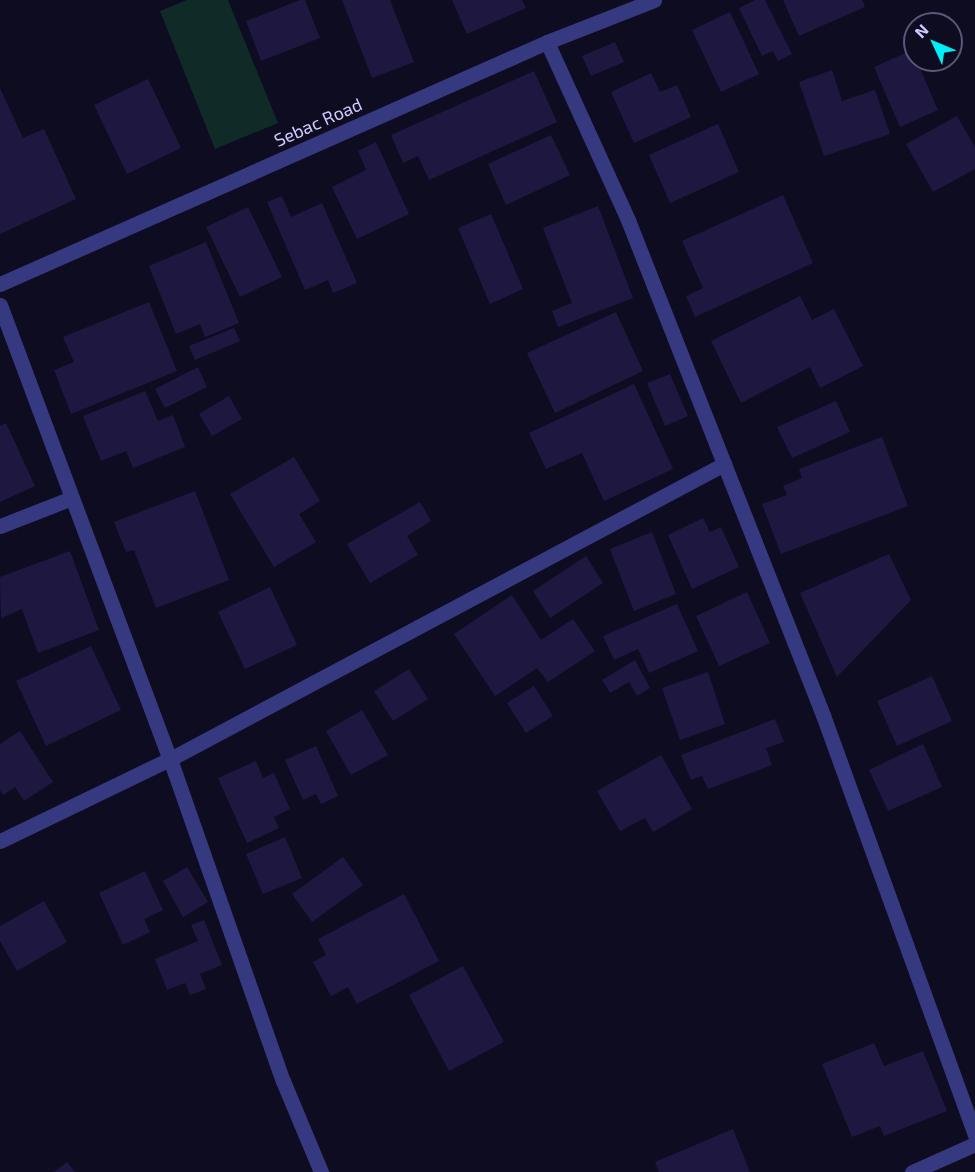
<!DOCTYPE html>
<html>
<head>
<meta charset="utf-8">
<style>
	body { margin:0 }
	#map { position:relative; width:975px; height:1172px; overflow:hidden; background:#0e0c20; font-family:"Exo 2",sans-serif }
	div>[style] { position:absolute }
	.green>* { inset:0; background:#0f2a27 }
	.building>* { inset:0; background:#1e1841 }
	.street>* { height:15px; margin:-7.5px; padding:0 7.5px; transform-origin:7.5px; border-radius:7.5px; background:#363980 }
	span { translate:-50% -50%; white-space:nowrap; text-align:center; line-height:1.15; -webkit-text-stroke:6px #0e0c20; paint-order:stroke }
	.street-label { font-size:18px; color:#cecbff }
	.north { position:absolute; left:903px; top:12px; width:60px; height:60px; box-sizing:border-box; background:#0e0c20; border:2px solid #5b5879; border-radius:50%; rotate:314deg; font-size:16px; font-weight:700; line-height:24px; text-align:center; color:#cecbff }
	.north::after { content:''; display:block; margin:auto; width:21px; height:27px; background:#00eef6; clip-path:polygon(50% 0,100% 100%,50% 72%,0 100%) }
</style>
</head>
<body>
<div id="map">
	<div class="green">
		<div style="clip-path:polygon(187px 0,228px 0,278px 123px,215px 149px,160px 11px)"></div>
	</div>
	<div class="building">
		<div style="clip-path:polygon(300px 0,305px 0,320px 38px,261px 61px,246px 21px)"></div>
		<div style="clip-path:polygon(342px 0,390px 0,414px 62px,372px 78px)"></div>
		<div style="clip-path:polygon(452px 0,522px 0,526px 8px,467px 34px)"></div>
		<div style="clip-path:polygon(755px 0,765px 0,792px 54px,778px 61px,773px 51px,762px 56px,739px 8px)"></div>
		<div style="clip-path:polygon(783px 0,862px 0,865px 7px,799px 36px)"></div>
		<div style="clip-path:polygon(730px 12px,759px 74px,721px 92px,692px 30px)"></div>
		<div style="clip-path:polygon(615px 42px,624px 62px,591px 76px,582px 56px)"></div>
		<div style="clip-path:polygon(912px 50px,938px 110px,900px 127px,874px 67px)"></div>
		<div style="clip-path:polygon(832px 70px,842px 101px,875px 90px,890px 134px,824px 156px,799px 82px)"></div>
		<div style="clip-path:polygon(534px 71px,557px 122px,429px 180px,418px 156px,403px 163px,391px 135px)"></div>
		<div style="clip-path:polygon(651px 73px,660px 92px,677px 85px,691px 117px,634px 143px,611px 92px)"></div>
		<div style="clip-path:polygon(148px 79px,181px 148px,127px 174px,94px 105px)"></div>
		<div style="clip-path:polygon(0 88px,23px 138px,44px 129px,76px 199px,0 234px)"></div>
		<div style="clip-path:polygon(957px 116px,975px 147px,975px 169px,933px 192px,906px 144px)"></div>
		<div style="clip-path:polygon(718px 124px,739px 172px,670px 203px,649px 155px)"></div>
		<div style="clip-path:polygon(551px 135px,570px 175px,506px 205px,488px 164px)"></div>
		<div style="clip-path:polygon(376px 142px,409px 214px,357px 239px,332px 187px,366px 170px,358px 151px)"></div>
		<div style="clip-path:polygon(783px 195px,813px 263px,695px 317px,686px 296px,703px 288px,682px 241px)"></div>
		<div style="clip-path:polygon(282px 196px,291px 217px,322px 203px,357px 283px,333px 293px,328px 280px,305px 290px,267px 202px)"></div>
		<div style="clip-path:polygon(598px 206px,633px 298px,558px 327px,552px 311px,572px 303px,543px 228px)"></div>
		<div style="clip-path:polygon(248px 207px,282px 277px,240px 297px,206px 227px)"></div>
		<div style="clip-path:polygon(491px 214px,523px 289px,490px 304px,458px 228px)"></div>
		<div style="clip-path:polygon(206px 242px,239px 323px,205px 337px,200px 324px,176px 334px,149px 266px)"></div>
		<div style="clip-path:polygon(800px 296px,812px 320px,834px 309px,863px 366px,820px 388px,810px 367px,741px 403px,711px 341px)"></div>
		<div style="clip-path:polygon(149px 302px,177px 371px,71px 414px,54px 370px,74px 362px,63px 337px)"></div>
		<div style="clip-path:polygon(616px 312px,643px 371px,555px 413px,527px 353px)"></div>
		<div style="clip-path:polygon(234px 328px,240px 341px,195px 360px,189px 346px)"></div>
		<div style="clip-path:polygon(198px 367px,207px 387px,165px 408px,155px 389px)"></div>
		<div style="clip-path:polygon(670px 374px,688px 416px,665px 426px,647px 383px)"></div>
		<div style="clip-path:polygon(634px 384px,673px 469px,604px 501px,582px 453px,546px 469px,529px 433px)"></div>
		<div style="clip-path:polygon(145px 391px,158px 421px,173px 415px,185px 447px,133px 468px,126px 451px,101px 461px,83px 416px)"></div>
		<div style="clip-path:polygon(229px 396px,242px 419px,212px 436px,199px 414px)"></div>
		<div style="clip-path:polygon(836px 401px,850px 432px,792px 458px,777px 427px)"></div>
		<div style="clip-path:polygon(6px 423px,35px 486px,0 502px,0 426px)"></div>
		<div style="clip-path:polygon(882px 437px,908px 506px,781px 554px,762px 504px,787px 495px,783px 486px,802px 478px,799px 469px)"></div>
		<div style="clip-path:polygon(294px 457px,320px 501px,299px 514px,316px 542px,274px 567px,230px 494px)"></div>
		<div style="clip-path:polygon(195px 491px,229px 580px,156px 608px,134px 550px,126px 552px,114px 522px)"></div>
		<div style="clip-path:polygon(420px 502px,431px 521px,407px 536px,418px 555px,370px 583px,347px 544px)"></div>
		<div style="clip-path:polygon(703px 518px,710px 532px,721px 527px,739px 567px,692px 589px,668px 535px)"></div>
		<div style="clip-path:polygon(652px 532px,676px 594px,634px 611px,610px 549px)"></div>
		<div style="clip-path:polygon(70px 551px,99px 630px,38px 653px,22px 609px,1px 618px,0 577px)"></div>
		<div style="clip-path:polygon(889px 554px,911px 600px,837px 677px,800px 593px)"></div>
		<div style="clip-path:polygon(586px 556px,603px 583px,550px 618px,533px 591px)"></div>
		<div style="clip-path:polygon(270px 587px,297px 645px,245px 669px,218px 612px)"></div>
		<div style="clip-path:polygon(747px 592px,770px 643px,719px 666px,696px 616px)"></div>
		<div style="clip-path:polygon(512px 595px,541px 640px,573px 619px,595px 651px,548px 682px,537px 668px,495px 696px,454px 634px)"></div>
		<div style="clip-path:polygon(677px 604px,698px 651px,649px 673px,638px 649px,614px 660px,603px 636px)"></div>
		<div style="clip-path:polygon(91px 646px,121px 710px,46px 746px,16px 681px)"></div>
		<div style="clip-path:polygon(635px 660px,650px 688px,637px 696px,629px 682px,610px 693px,602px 680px)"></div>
		<div style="clip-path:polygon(409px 669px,428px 699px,393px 721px,374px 691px)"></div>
		<div style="clip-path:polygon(708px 672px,725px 724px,680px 740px,662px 688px)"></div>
		<div style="clip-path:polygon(932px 676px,952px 721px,897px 746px,877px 701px)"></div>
		<div style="clip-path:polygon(534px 686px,553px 716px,526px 733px,507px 703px)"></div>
		<div style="clip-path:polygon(362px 710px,388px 755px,351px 775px,326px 731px)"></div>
		<div style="clip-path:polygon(775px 719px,784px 742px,766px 748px,772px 765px,708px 789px,702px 776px,691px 780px,681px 755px)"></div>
		<div style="clip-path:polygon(20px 731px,53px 782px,24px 801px,15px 787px,3px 795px,0 790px,0 744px)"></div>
		<div style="clip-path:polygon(923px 744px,942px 787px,888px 811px,869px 770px)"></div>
		<div style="clip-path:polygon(316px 746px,338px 796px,321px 804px,316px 794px,303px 800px,285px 760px)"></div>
		<div style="clip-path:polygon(661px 755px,692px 809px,653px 832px,645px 818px,620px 831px,597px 791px)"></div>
		<div style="clip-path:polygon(256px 761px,263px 778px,274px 773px,290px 809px,274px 817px,279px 828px,247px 843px,218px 778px)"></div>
		<div style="clip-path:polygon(285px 837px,302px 878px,263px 894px,246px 854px)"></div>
		<div style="clip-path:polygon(343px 857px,363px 885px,312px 922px,292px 894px)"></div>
		<div style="clip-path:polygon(187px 867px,208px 902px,183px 917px,163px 881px)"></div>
		<div style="clip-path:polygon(145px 871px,163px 910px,144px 919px,150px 932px,123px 945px,99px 893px)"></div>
		<div style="clip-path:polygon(404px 894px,439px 961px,357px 1004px,348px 987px,331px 996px,313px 962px,326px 955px,318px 939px)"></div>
		<div style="clip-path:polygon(44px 901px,67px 942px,17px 971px,0 941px,0 926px)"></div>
		<div style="clip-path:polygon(204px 920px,222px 965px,200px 974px,206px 989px,190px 995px,185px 983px,167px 990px,155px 959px,198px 941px,191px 925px)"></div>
		<div style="clip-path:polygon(463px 966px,504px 1042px,449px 1071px,409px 995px)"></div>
		<div style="clip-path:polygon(874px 1043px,884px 1066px,923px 1051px,947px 1111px,884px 1136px,880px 1126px,852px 1137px,822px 1064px)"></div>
		<div style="clip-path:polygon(733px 1129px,750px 1172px,659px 1172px,655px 1162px)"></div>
		<div style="clip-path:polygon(67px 1162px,75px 1172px,54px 1172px)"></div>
	</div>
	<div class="street">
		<div style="left:547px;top:42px;width:196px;rotate:65.5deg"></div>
		<div style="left:628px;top:220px;width:532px;rotate:68.5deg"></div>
		<div style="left:823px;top:715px;width:447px;rotate:70.1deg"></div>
		<div style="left:0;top:284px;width:598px;rotate:-23.87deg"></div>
		<div style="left:547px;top:42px;width:115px;rotate:-21.4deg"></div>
		<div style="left:0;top:305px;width:485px;rotate:69.5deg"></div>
		<div style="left:170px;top:759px;width:341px;rotate:70.7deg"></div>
		<div style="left:283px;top:1081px;width:99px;rotate:67.3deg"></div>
		<div style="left:0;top:526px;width:77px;rotate:-21.3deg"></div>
		<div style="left:0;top:841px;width:189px;rotate:-25.8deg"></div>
		<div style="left:170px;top:759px;width:628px;rotate:-28.03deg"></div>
		<div style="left:912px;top:1172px;width:69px;rotate:-24deg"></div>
	</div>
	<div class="street-label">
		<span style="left:318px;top:122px;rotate:-24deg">Sebac Road</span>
	</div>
	<div class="north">N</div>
</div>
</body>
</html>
